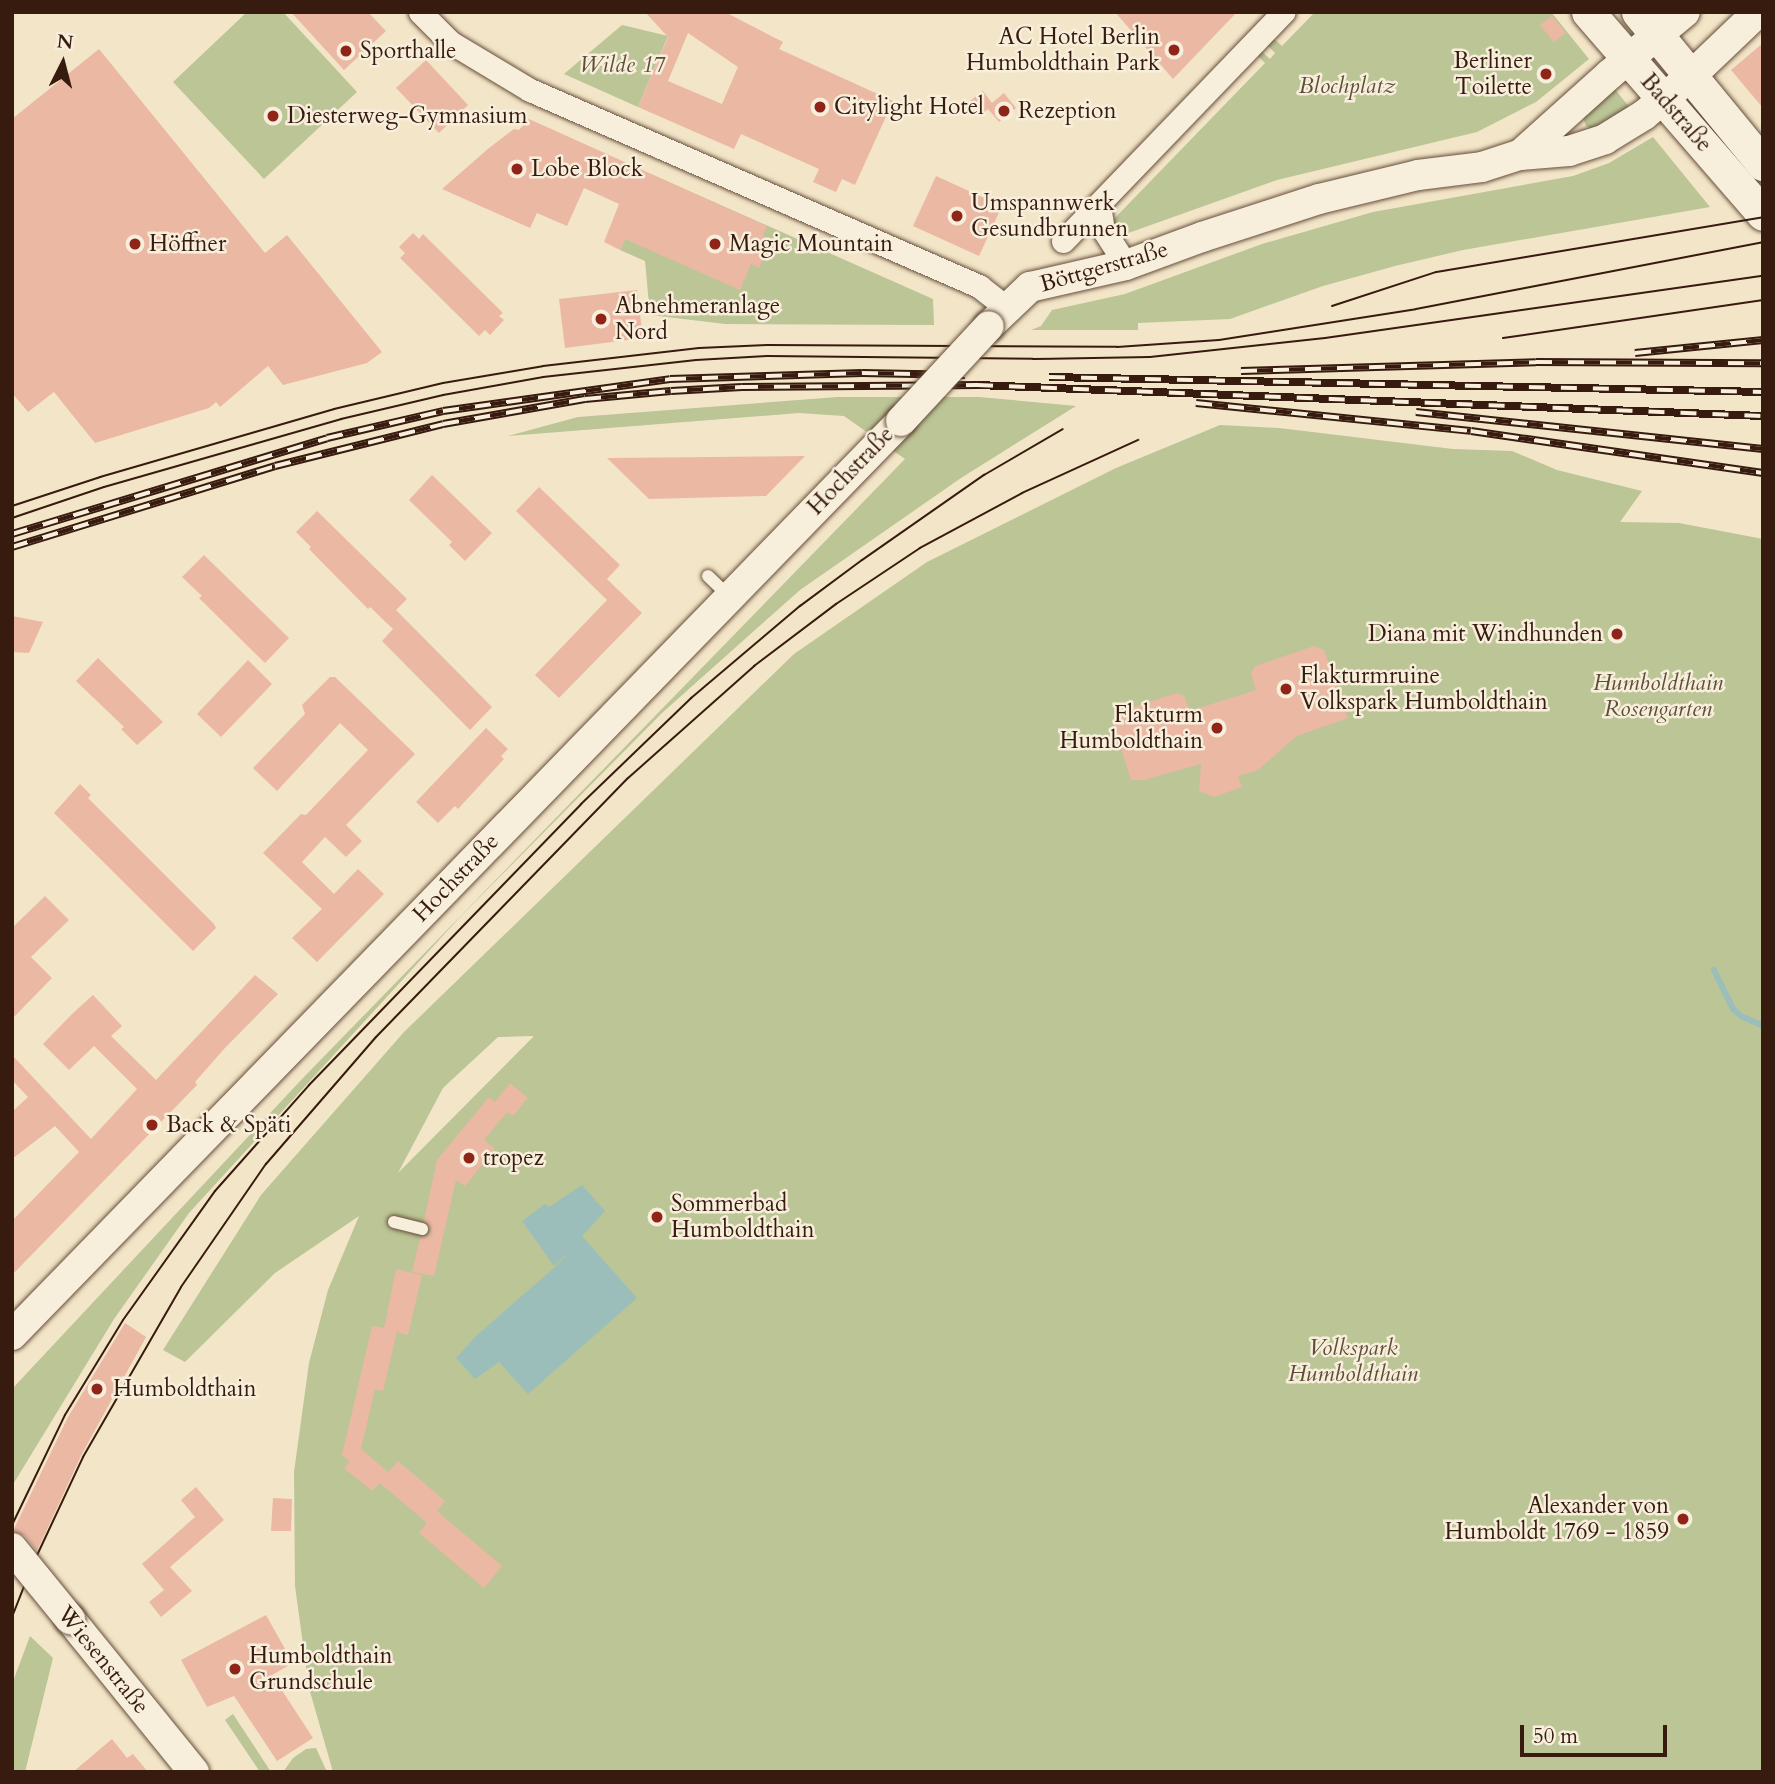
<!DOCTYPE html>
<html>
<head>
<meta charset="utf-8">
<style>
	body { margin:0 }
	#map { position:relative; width:1775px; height:1784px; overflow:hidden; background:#f3e5c7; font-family:Cardo,serif }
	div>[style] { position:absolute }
	.green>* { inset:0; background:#bbc596 }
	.water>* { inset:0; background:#9cbeba }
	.stream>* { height:6px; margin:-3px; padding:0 3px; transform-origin:3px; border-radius:3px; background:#9cbeba }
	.building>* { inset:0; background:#ebb8a4 }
	.roads { filter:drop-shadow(0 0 2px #664e3c) drop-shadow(0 0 2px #664e3c) }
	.service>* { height:12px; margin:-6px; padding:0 6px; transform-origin:6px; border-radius:6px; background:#f7eedb }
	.minor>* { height:23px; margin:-11.5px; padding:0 11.5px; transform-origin:11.5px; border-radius:11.5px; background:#f7eedb }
	.tertiary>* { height:30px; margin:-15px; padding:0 15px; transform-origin:15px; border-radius:15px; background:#f7eedb }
	.secondary>* { height:33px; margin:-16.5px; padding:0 16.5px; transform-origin:16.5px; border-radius:16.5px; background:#f7eedb }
	.tram>* { height:2px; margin:-1px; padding:0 1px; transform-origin:1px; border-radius:1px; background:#371b0e }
	.rail>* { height:8px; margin-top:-4px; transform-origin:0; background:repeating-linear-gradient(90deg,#f7eedb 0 16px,#371b0e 0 32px); box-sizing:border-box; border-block:2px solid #371b0e }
	.bridges { filter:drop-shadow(0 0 2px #664e3c) drop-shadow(0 0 2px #664e3c) }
	.tertiary-bridge>* { height:30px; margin:-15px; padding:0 15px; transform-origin:15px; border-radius:15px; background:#f7eedb }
	.dots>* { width:19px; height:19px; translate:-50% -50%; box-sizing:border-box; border:4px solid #f7eedb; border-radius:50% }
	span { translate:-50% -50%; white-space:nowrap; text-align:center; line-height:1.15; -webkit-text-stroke:5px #f7eedb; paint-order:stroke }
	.poi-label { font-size:23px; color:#371b0e }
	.right { translate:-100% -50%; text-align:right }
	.left { translate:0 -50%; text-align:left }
	.park-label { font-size:23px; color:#5f4e37; font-style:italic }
	.street-label { font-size:23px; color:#371b0e }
	.frame { position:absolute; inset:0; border:14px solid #371b0e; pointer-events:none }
	.north { position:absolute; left:28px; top:28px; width:70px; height:70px; -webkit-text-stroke:5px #f7eedb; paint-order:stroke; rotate:6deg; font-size:19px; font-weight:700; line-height:28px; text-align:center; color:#371b0e }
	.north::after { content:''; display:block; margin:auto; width:24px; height:32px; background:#371b0e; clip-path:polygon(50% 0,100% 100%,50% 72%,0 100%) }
	.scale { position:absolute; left:1520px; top:1725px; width:147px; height:32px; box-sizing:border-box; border:4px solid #371b0e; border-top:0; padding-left:9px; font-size:21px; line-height:24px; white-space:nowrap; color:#371b0e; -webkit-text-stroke:5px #f7eedb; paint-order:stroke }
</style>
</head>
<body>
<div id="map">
	<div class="green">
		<div style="clip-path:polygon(247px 12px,283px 12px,357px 92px,264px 179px,173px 82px)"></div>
		<div style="clip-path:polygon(1315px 12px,1551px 12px,1589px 59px,1536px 102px,1477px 132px,1277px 180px,1120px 236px,1111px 222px,1265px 63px,1255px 53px,1259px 49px,1270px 59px,1275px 53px,1265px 43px,1271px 36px,1282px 46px)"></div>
		<div style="clip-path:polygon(622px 25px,668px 36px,638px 107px,564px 74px)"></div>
		<div style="clip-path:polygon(1613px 87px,1631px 109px,1607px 124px,1592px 129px,1586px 126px,1582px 115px)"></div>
		<div style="clip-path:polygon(1653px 137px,1710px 207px,1463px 250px,1395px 266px,1323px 286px,1230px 319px,1138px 323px,1138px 330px,1031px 330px,1041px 326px,1052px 310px,1125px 294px,1262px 244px,1373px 212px,1573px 176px,1609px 163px)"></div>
		<div style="clip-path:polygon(653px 175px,933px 299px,934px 325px,725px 324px,650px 315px,645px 261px,620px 250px)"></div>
		<div style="clip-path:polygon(838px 397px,979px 397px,1076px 406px,961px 478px,800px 590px,662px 713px,460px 917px,189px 1213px,114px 1319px,12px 1486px,12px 1389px,303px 1078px,905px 459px,844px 416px,799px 413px,508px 436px,578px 417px)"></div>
		<div style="clip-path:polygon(evenodd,1220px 425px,1279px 428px,1453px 449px,1512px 451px,1557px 470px,1642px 491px,1620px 522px,1679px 523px,1763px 539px,1763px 1772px,333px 1772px,309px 1688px,295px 1586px,294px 1472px,309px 1363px,328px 1290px,359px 1216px,275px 1273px,185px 1362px,163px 1350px,261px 1195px,404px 1032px,794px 654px,927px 562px,1116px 468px,1220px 425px,533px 1036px,533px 1037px,398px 1173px,443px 1088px,498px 1037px,533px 1036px)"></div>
		<div style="clip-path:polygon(30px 1636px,53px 1658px,25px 1772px,12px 1772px,12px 1684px)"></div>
		<div style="clip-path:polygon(233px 1714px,271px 1772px,260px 1772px,225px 1720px)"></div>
		<div style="clip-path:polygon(316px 1748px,327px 1772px,283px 1772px,293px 1758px,306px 1749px)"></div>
	</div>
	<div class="water">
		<div style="clip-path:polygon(582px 1185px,605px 1211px,582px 1236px,637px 1298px,528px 1394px,499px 1362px,475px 1379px,456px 1358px,476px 1336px,555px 1267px,569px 1252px,554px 1266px,522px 1221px,545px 1204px,549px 1207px)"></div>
	</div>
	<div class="stream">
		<div style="left:1714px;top:970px;width:43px;rotate:64deg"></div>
		<div style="left:1733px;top:1009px;width:11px;rotate:41deg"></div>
		<div style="left:1741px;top:1016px;width:24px;rotate:24deg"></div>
	</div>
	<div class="building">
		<div style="clip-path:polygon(291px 12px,368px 12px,386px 31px,344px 70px)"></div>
		<div style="clip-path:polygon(evenodd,645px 12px,725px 12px,783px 42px,779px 49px,893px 101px,855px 185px,842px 179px,836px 192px,813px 182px,819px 169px,741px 134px,734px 149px,638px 107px,668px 37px,645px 12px,688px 33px,738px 67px,722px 104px,668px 81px,688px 33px)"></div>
		<div style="clip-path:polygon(1115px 12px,1237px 12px,1173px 79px)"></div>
		<div style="clip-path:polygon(1552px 16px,1566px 33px,1554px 42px,1540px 25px)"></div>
		<div style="clip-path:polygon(1763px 43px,1763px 108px,1731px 70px)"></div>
		<div style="clip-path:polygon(99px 49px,265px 253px,287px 235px,382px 352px,367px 363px,283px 385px,268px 366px,220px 407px,216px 402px,209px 408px,95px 443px,54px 392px,28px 412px,12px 393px,12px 119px)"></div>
		<div style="clip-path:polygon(426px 60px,468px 105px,439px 133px,396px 88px)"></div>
		<div style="clip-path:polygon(983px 91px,992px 103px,1004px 93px,1016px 108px,999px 122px,988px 109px,981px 115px,970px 101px)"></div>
		<div style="clip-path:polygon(529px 119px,767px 226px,763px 236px,772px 240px,759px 268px,751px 264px,740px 290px,625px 239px,620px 250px,604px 242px,619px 204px,584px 188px,567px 226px,537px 213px,530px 228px,442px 189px,489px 148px,514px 129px,519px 130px)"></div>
		<div style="clip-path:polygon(936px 176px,1002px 206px,979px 256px,913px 226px)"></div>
		<div style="clip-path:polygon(413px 233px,419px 239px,423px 234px,503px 313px,499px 316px,504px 320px,490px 335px,485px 330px,479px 336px,400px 258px,405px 253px,399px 247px)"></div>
		<div style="clip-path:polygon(637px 290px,643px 338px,565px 348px,559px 299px)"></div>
		<div style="clip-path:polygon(805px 456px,766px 496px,649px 499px,607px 458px)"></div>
		<div style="clip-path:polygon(432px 475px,492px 533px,465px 561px,449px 545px,452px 542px,409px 500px)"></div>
		<div style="clip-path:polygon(539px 487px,620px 565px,607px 579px,642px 613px,559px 698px,535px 675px,607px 600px,516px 511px)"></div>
		<div style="clip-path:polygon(317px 511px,407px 599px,396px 610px,492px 707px,470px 730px,382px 641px,393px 629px,370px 607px,368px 609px,309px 549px,311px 547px,296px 532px)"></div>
		<div style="clip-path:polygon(204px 555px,289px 638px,265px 663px,199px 598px,202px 596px,182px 577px)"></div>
		<div style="clip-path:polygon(12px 616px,43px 622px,29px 653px,12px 652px)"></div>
		<div style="clip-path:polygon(1314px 646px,1324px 650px,1348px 718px,1297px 736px,1258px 770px,1238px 776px,1242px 787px,1214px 797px,1199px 791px,1201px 764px,1144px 780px,1131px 780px,1112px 720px,1117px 712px,1177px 693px,1184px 696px,1190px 711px,1256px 690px,1251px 674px,1255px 666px)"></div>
		<div style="clip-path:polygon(98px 658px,163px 722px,137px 745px,121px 729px,124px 727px,76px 681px)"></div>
		<div style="clip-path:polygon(248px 660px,272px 684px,221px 737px,197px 714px)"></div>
		<div style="clip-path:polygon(330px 677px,335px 677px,415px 754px,346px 825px,362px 841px,346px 857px,325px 837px,302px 862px,334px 894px,358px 869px,384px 894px,317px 962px,292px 938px,322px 909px,263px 853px,301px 814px,306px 815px,368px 750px,340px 723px,277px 791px,253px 768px,305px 714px,302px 705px)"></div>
		<div style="clip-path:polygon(486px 728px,508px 749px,501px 756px,504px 759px,458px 809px,455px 806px,438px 823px,416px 802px)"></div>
		<div style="clip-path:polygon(80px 784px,91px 795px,88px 798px,214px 924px,216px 928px,193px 951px,54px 813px)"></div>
		<div style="clip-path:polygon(45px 896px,69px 920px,31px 957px,52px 978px,12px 1019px,12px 928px)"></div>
		<div style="clip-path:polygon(255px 975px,278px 994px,224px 1049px,195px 1082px,197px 1085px,12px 1275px,12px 1221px,79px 1152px,55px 1126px,12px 1159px,12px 1112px,28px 1097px,12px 1080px,12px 1055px,91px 1139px,137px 1089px,94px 1046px,69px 1070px,43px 1044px,72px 1014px,93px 995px,122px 1026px,111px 1036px,156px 1080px)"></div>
		<div style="clip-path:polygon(510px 1083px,528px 1098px,513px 1116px,507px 1112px,484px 1140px,495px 1149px,465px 1186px,456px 1180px,434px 1276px,412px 1272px,420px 1238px,428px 1236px,431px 1230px,424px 1220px,437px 1160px,489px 1097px,495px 1102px)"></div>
		<div style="clip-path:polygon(396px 1269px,422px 1275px,408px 1335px,397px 1332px,383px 1391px,375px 1389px,361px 1449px,388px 1472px,398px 1461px,445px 1501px,437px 1511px,502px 1566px,484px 1588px,419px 1533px,427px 1523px,380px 1483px,372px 1491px,344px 1468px,350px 1462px,342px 1455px,372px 1326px,384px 1328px)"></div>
		<div style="clip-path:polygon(125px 1323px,146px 1337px,82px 1454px,37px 1551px,25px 1536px,13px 1531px,68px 1417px)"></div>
		<div style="clip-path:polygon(196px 1487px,224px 1520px,170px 1567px,192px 1591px,161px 1617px,149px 1602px,164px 1590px,142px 1564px,195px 1517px,181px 1500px)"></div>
		<div style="clip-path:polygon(273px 1498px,292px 1499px,291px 1531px,271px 1531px)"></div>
		<div style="clip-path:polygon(266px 1615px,293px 1663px,272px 1675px,313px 1738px,277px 1761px,234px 1696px,207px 1707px,181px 1660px)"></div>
		<div style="clip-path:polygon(112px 1739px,127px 1758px,133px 1754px,148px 1772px,73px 1772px)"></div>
	</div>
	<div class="roads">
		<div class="service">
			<div style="left:708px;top:576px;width:30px;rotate:44deg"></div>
			<div style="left:394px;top:1222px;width:29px;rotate:14deg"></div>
		</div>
		<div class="minor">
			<div style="left:420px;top:12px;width:42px;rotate:45deg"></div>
			<div style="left:450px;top:42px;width:93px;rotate:31deg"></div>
			<div style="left:530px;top:90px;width:491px;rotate:23.6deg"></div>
			<div style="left:980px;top:287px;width:33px;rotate:38deg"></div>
			<div style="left:1099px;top:205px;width:24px;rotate:81deg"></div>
			<div style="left:1103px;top:229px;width:43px;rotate:57.4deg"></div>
			<div style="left:1063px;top:241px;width:318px;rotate:-46.1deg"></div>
		</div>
		<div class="tertiary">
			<div style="left:1520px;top:155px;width:121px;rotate:-42deg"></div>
			<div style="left:1610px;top:74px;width:97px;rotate:-39.6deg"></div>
			<div style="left:989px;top:326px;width:57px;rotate:-43.6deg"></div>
			<div style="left:1030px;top:287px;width:98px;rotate:-12.9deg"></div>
			<div style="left:1126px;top:265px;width:81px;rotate:-20.2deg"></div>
			<div style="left:1202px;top:237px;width:123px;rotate:-18deg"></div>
			<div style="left:1319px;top:199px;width:102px;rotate:-13.6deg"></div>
			<div style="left:1418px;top:175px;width:64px;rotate:-7.1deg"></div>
			<div style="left:1482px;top:167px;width:40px;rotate:-18deg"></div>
			<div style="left:1520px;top:155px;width:49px;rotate:-4.7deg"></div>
			<div style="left:1569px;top:151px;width:38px;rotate:-18deg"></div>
			<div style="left:1605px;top:139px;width:46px;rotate:-31.6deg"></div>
			<div style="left:1644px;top:115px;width:62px;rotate:-39.8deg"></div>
			<div style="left:1692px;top:75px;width:91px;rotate:-43.7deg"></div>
			<div style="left:12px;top:1335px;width:1275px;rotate:-45.79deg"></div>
			<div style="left:70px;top:1619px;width:197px;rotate:51deg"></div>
		</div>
		<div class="secondary">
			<div style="left:1588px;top:12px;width:267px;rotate:49.1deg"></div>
			<div style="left:1638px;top:12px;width:197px;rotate:50.6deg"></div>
		</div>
	</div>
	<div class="tram">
		<div style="left:1332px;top:306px;width:109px;rotate:-18.1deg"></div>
		<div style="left:1436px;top:272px;width:332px;rotate:-9.5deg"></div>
		<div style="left:1503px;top:338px;width:263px;rotate:-8.3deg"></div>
		<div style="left:12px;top:506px;width:93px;rotate:-18.2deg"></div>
		<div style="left:100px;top:477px;width:244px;rotate:-16.2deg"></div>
		<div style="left:334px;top:409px;width:112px;rotate:-13.4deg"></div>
		<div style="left:443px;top:383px;width:101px;rotate:-9.6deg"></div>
		<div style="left:543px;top:366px;width:157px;rotate:-6.6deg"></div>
		<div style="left:699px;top:348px;width:68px;rotate:-2.5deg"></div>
		<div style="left:767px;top:345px;width:350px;rotate:0.3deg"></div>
		<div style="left:1117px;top:347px;width:102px;rotate:-3.9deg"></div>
		<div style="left:1219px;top:340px;width:199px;rotate:-8.9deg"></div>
		<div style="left:1416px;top:309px;width:353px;rotate:-10.9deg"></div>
		<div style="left:12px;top:518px;width:97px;rotate:-18.6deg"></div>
		<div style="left:104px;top:487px;width:247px;rotate:-16deg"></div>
		<div style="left:341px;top:419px;width:105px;rotate:-13.2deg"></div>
		<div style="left:443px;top:395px;width:102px;rotate:-10.2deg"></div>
		<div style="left:543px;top:377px;width:154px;rotate:-6.3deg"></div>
		<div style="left:696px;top:360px;width:71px;rotate:-3.2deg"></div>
		<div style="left:767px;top:356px;width:266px;rotate:0.6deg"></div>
		<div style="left:1033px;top:359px;width:117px;rotate:-1deg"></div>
		<div style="left:1150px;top:357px;width:176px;rotate:-6.2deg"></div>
		<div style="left:1325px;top:338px;width:442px;rotate:-8.1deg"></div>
		<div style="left:12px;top:1525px;width:122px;rotate:-64.3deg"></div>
		<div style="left:65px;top:1415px;width:111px;rotate:-58.6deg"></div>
		<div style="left:123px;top:1320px;width:158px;rotate:-54.5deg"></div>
		<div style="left:215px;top:1191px;width:142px;rotate:-48.4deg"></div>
		<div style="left:309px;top:1085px;width:391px;rotate:-45.9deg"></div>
		<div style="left:581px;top:804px;width:153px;rotate:-43.9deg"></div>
		<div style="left:691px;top:698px;width:143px;rotate:-40.2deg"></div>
		<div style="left:800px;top:606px;width:77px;rotate:-36.6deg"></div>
		<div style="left:862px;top:560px;width:149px;rotate:-34.9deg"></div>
		<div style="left:984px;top:475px;width:91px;rotate:-30.2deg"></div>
		<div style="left:12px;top:1617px;width:55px;rotate:-68.6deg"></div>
		<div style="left:32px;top:1566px;width:120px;rotate:-64.9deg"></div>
		<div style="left:83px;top:1457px;width:196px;rotate:-60deg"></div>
		<div style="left:181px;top:1287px;width:150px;rotate:-55.4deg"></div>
		<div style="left:266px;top:1164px;width:168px;rotate:-49.1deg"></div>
		<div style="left:376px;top:1037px;width:361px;rotate:-45.8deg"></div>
		<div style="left:628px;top:778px;width:169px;rotate:-41.6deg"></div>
		<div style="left:754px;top:666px;width:103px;rotate:-37.1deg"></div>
		<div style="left:836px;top:604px;width:101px;rotate:-33.7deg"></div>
		<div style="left:920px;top:548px;width:116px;rotate:-28.3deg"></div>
		<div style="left:1022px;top:493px;width:128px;rotate:-24.6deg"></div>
	</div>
	<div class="rail">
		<div style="left:1635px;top:353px;width:129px;rotate:-5.8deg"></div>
		<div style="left:1241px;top:371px;width:295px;rotate:-1.7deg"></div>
		<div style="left:1536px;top:362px;width:227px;rotate:0.3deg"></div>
		<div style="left:1049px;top:377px;width:714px;rotate:1.2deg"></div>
		<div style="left:1196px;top:403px;width:276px;rotate:5.8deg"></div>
		<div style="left:1471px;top:431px;width:295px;rotate:8.2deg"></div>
		<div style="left:1416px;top:412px;width:349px;rotate:6.1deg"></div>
		<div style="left:12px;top:534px;width:329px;rotate:-16.9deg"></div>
		<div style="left:327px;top:438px;width:119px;rotate:-13.1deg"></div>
		<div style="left:443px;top:411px;width:229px;rotate:-8deg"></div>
		<div style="left:670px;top:379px;width:192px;rotate:-1.8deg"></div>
		<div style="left:862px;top:373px;width:103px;rotate:1.1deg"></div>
		<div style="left:12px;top:547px;width:275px;rotate:-17.1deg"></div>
		<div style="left:275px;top:466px;width:173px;rotate:-14deg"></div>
		<div style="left:443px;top:424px;width:144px;rotate:-10deg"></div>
		<div style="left:585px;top:399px;width:86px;rotate:-5.3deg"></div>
		<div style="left:671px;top:391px;width:71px;rotate:-3.2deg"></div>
		<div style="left:742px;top:387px;width:235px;rotate:-0.5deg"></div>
		<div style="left:977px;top:385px;width:787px;rotate:2.26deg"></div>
	</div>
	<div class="bridges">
		<div class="tertiary-bridge">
			<div style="left:901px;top:421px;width:129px;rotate:-47.2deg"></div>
			<div style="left:12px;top:1548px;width:92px;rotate:50.8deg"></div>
		</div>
	</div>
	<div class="dots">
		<div style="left:1174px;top:50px;background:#8f2418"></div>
		<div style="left:346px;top:51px;background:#8f2418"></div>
		<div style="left:1546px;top:74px;background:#8f2418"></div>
		<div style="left:820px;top:107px;background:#8f2418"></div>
		<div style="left:1004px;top:111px;background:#8f2418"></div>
		<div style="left:273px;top:116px;background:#8f2418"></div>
		<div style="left:517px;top:169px;background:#8f2418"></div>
		<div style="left:957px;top:216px;background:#8f2418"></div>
		<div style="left:135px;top:244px;background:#8f2418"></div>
		<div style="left:715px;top:244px;background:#8f2418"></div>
		<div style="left:601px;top:319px;background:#8f2418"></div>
		<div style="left:1617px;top:634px;background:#8f2418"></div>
		<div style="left:1286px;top:689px;background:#8f2418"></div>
		<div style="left:1217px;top:728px;background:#8f2418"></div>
		<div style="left:152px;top:1125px;background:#8f2418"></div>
		<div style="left:469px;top:1158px;background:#8f2418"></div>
		<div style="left:657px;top:1217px;background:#8f2418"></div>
		<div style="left:97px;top:1389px;background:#8f2418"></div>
		<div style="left:1683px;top:1519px;background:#8f2418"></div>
		<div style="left:235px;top:1669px;background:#8f2418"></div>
	</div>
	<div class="poi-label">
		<span class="right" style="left:1160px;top:50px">AC Hotel Berlin<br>Humboldthain Park</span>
		<span class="left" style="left:360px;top:51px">Sporthalle</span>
		<span class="right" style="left:1532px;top:74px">Berliner<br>Toilette</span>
		<span class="left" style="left:834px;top:107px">Citylight Hotel</span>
		<span class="left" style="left:1018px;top:111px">Rezeption</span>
		<span class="left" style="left:287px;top:116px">Diesterweg-Gymnasium</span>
		<span class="left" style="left:531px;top:169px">Lobe Block</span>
		<span class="left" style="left:971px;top:216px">Umspannwerk<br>Gesundbrunnen</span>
		<span class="left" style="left:149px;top:244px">Höffner</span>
		<span class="left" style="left:729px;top:244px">Magic Mountain</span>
		<span class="left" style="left:615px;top:319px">Abnehmeranlage<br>Nord</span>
		<span class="right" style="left:1603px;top:634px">Diana mit Windhunden</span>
		<span class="left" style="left:1300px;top:689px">Flakturmruine<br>Volkspark Humboldthain</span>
		<span class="right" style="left:1203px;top:728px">Flakturm<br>Humboldthain</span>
		<span class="left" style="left:166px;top:1125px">Back &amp; Späti</span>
		<span class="left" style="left:483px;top:1158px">tropez</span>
		<span class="left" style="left:671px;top:1217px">Sommerbad<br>Humboldthain</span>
		<span class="left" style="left:113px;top:1389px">Humboldthain</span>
		<span class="right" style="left:1669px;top:1519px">Alexander von<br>Humboldt 1769 - 1859</span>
		<span class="left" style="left:249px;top:1669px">Humboldthain<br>Grundschule</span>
	</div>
	<div class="park-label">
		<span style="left:622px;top:65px">Wilde 17</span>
		<span style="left:1347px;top:86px">Blochplatz</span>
		<span style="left:1658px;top:696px">Humboldthain<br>Rosengarten</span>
		<span style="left:1353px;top:1361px">Volkspark<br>Humboldthain</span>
	</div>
	<div class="street-label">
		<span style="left:1676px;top:113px;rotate:49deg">Badstraße</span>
		<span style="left:1104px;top:267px;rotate:-16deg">Böttgerstraße</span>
		<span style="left:851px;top:471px;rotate:-46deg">Hochstraße</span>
		<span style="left:456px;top:878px;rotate:-46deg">Hochstraße</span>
		<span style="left:103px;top:1660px;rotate:51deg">Wiesenstraße</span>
	</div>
	<div class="frame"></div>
	<div class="north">N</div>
	<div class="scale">50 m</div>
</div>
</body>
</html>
